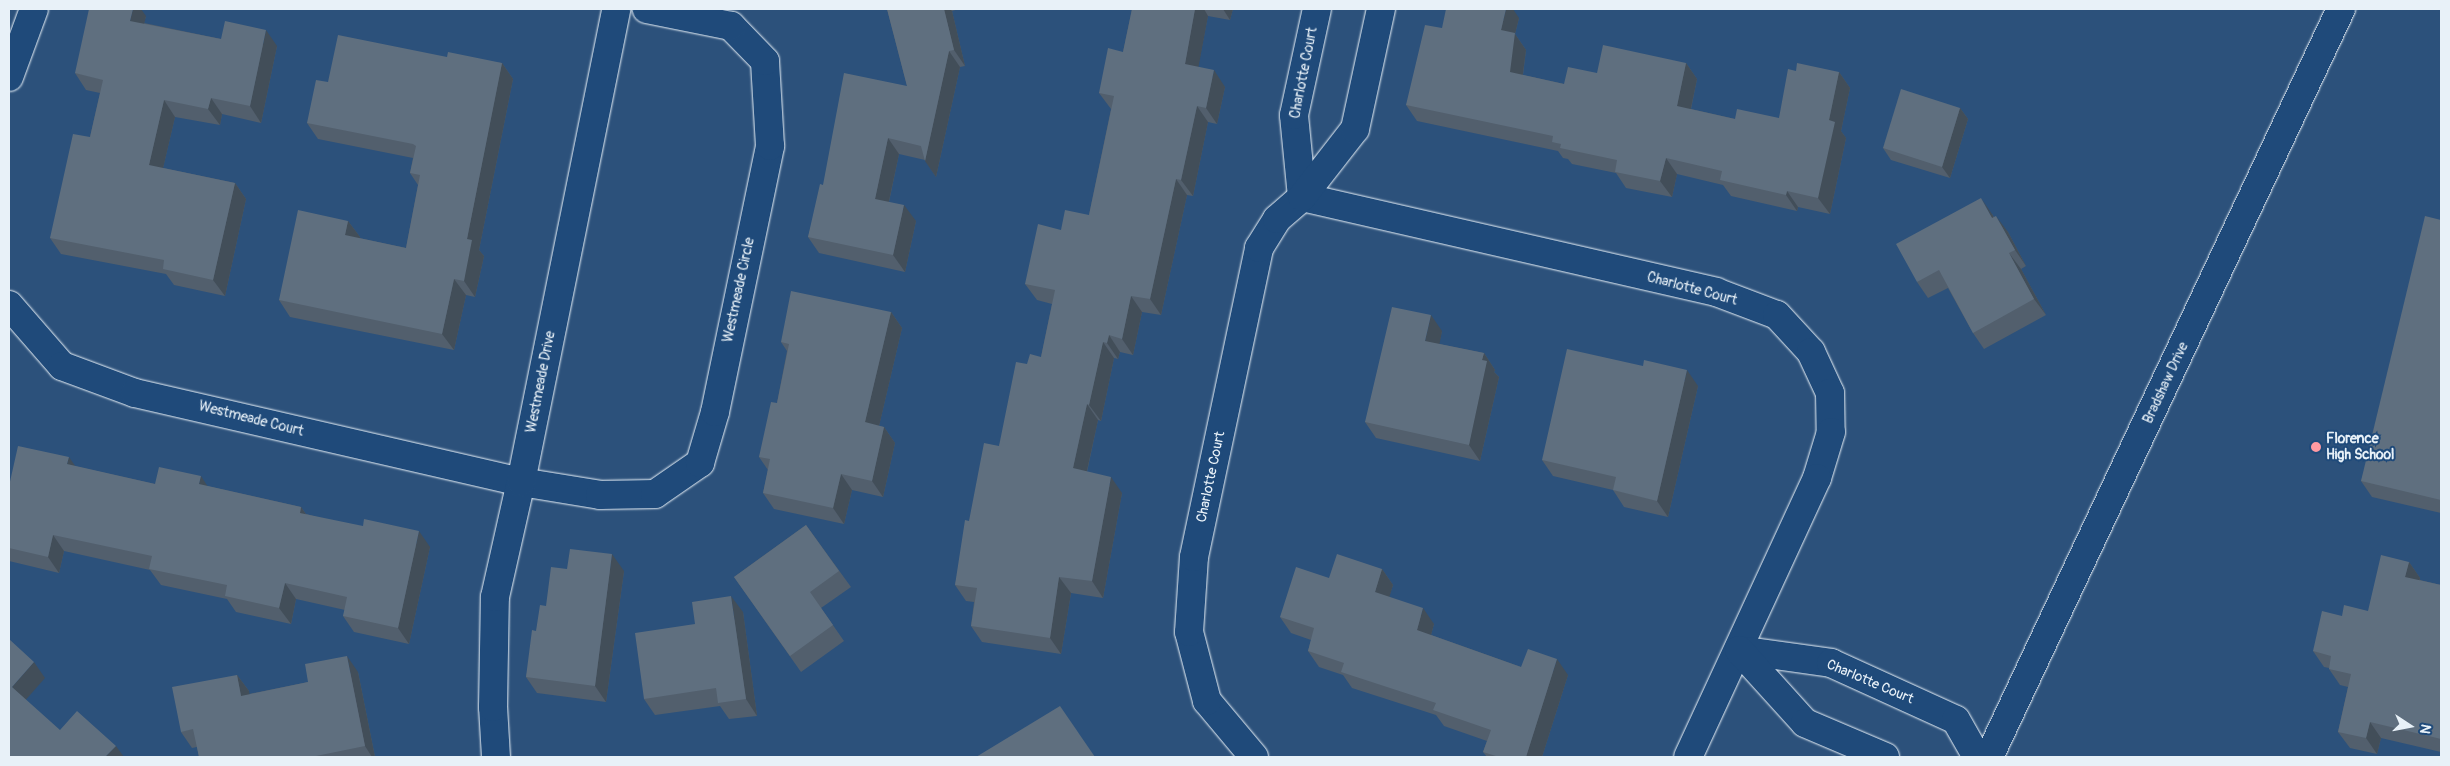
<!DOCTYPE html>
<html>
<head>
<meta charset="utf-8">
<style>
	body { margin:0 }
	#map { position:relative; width:2450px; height:766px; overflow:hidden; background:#2c517b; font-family:Pangolin,sans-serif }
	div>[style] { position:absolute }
	.roads { filter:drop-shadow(0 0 1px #e8f1f8) drop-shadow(0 0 1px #e8f1f8) }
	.minor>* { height:28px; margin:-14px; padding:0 14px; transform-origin:14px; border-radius:14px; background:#1f4a7a }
	.tertiary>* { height:28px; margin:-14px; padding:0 14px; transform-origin:14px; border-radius:14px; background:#1f4a7a }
	.wall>* { inset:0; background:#525f6d }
	.shaded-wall>* { inset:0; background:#424e59 }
	.building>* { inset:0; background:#5f6f7f }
	.dots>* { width:14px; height:14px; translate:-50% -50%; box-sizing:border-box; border:2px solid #1f4a7a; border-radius:50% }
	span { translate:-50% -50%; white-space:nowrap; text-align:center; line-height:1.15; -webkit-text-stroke:4px #1f4a7a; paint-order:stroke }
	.street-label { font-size:14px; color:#e8f1f8 }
	.poi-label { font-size:14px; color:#e8f1f8; font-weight:700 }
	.left { translate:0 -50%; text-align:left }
	.frame { position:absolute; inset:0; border:10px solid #e8f1f8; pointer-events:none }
	.north { position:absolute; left:2385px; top:701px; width:50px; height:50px; -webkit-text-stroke:4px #1f4a7a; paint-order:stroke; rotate:101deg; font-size:14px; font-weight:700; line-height:20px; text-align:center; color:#e8f1f8 }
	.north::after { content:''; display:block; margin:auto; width:18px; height:22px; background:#e8f1f8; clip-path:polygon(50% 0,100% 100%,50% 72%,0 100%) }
</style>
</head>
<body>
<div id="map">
	<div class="roads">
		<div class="minor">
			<div style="left:9px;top:77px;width:72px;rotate:-69.8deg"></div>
			<div style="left:1302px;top:197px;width:425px;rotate:12.9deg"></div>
			<div style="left:1716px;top:292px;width:65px;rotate:20.7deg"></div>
			<div style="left:1777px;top:315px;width:50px;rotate:47.4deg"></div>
			<div style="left:1811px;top:352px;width:45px;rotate:65.1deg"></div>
			<div style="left:1830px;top:393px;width:39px;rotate:89deg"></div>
			<div style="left:1831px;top:432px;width:48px;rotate:106.9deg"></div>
			<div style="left:1817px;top:478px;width:307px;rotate:114.8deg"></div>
			<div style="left:1302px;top:197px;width:82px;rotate:-95.6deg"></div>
			<div style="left:1294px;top:115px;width:108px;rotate:-77.8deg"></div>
			<div style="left:9px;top:305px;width:81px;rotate:49deg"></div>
			<div style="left:62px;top:366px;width:78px;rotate:20.3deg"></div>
			<div style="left:135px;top:393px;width:396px;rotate:13deg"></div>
			<div style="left:521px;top:482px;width:80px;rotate:9.3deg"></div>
			<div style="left:600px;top:495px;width:55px;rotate:-1deg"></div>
			<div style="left:655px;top:494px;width:55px;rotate:-34.6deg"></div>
			<div style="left:700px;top:463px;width:53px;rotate:-73.6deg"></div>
			<div style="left:715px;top:412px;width:272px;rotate:-78.3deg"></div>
			<div style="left:770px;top:146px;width:85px;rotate:-93.4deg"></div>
			<div style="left:765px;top:61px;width:49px;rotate:-134.2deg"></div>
			<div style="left:731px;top:26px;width:86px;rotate:-168.6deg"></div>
			<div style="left:1739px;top:650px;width:93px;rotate:8deg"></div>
			<div style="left:1831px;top:663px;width:137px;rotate:24.5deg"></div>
			<div style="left:1956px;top:720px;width:43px;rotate:60.4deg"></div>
			<div style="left:1739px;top:650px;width:98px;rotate:47.9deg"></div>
			<div style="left:1805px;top:723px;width:87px;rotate:23deg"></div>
			<div style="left:496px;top:757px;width:50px;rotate:-93.4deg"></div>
			<div style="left:493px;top:707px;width:110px;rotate:-89deg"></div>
			<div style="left:495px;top:597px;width:118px;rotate:-77.3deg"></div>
			<div style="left:521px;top:482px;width:482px;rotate:-78.6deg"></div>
			<div style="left:1254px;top:757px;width:73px;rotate:-130deg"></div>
			<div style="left:1207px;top:701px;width:71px;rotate:-104.6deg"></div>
			<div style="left:1189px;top:632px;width:75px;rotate:-86.2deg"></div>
			<div style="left:1194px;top:557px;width:316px;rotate:-78.1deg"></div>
			<div style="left:1259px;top:248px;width:34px;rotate:-58deg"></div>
			<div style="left:1277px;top:219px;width:33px;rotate:-41deg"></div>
			<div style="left:1302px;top:197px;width:86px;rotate:-52.1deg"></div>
			<div style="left:1355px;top:129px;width:123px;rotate:-77.8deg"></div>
		</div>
		<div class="tertiary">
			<div style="left:1989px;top:757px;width:827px;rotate:-64.8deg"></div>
		</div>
	</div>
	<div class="wall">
		<div style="clip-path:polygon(887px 9px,959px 9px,952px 11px,965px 66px,960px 67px,936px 177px,925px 160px,899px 154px,889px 202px,916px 221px,905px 272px,819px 253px,808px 237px,823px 185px,907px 86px)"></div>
		<div style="clip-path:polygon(1132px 9px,1233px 9px,1230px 20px,1208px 16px,1198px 67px,1225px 87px,1217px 124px,1208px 122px,1193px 196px,1187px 195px,1161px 315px,1142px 312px,1133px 355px,1120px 352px,1118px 359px,1114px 358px,1101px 421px,1098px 420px,1087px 472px,1122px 493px,1103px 598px,1071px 593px,1061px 654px,982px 642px,971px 626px,974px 602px,966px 601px,955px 585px,969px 521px,999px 446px,1027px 364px,1041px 357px,1052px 304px,1037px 300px,1025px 284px,1061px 230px,1089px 215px,1111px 109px,1099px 93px,1123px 52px)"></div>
		<div style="clip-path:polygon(146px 16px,144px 23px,221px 39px,277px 46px,261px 123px,222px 114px,220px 125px,175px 117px,163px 168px,235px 183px,246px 199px,225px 296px,174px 285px,166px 274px,61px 254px,50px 238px,90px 137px,100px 93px,86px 90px,75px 73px)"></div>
		<div style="clip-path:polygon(1519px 18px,1515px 34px,1526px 50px,1523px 75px,1564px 84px,1597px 73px,1686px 63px,1697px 79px,1691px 109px,1735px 119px,1779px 118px,1796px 71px,1839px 72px,1850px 88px,1841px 131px,1846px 138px,1830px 214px,1798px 207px,1797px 211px,1731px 196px,1723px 185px,1677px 174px,1672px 197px,1626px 188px,1616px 173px,1572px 164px,1568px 159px,1563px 158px,1558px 151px,1417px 121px,1406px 105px,1442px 28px)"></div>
		<div style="clip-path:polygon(447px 57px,502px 63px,513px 79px,479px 250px,484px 256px,475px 297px,466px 295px,454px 350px,290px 317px,279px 300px,348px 221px,360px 237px,359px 238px,406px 248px,418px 185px,410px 173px,413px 158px,318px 139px,307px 123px,328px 82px)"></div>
		<div style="clip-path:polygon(1960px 108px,1968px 119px,1950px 178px,1891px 160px,1883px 148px)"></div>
		<div style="clip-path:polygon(1992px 214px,1994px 217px,2008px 232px,2026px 266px,2021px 269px,2046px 315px,1984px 349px,1973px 333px,1948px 288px,1928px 298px,1917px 282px)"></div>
		<div style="clip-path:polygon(2441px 220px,2441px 513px,2372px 497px,2361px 481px)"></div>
		<div style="clip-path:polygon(891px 312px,902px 328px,879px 426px,884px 427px,895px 443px,883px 497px,852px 490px,844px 524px,774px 509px,763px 493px,768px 470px,759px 457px,777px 403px,787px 351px,781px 342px)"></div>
		<div style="clip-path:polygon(1442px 331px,1439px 344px,1484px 353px,1495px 370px,1494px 372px,1499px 377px,1480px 461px,1376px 438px,1365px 422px)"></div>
		<div style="clip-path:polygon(1643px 366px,1698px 386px,1668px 517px,1624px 507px,1613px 490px,1553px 476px,1542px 460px)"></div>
		<div style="clip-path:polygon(74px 466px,155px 484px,207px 486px,301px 507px,306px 514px,430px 547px,409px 644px,354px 632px,343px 616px,345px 610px,296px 599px,291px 624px,236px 612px,227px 599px,161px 585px,150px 570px,64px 551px,59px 573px,9px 561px,9px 486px)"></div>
		<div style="clip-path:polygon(806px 525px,851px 587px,821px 608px,844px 641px,801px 672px,734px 577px)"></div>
		<div style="clip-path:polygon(2409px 562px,2420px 578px,2420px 580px,2441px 585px,2441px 752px,2381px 738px,2377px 754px,2350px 748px,2338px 732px,2348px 687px,2340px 685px,2329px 669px,2329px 668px,2324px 667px,2313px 651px,2342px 616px,2368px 611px)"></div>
		<div style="clip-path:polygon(567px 569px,624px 571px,606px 702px,537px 693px,526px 677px,536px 631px,546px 606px)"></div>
		<div style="clip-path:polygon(1382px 569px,1393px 585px,1389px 597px,1434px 624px,1431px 635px,1521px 667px,1568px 675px,1542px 757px,1487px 757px,1483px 752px,1487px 741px,1444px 726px,1436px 715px,1352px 688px,1343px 675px,1319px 667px,1308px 651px,1311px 640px,1291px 633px,1280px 617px,1329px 578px)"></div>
		<div style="clip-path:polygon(743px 612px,757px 716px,729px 719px,720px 706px,655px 715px,644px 699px)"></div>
		<div style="clip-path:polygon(358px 672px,375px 757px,199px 757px,197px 747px,192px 748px,181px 732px,237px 675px,249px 691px,249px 694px)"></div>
	</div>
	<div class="shaded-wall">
		<div style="clip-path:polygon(133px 9px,141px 9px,146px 16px,141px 37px,130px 21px)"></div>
		<div style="clip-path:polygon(944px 9px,950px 9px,952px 11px,965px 66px,954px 50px)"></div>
		<div style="clip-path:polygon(1195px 9px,1204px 9px,1208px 16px,1196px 80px,1185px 64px)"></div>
		<div style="clip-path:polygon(1223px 9px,1233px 9px,1230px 20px)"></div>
		<div style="clip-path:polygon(1506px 9px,1513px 9px,1519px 18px,1515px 34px,1526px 50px,1521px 88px,1510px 72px,1501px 30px)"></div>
		<div style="clip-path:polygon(266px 30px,277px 46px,261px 123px,250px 106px)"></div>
		<div style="clip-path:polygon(949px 51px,960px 67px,936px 177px,925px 161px)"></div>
		<div style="clip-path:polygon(502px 63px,513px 79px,479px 250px,484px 256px,475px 297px,464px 281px,467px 239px)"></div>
		<div style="clip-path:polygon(1686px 63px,1697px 79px,1688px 122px,1677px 106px)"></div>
		<div style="clip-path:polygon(1214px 70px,1225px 87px,1217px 124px,1206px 108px)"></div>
		<div style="clip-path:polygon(1839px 72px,1850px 88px,1841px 131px,1846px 138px,1830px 214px,1818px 198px,1829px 120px)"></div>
		<div style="clip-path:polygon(211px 98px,222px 114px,220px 125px,208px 109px)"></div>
		<div style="clip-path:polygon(164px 100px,175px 117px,160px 181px,149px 165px)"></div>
		<div style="clip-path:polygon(1197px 106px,1208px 122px,1193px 196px,1181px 180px)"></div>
		<div style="clip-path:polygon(1960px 108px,1968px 119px,1950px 178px,1942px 167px)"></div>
		<div style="clip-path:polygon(888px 138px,899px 154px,886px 215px,875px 199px)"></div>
		<div style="clip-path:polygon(1666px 158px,1677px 174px,1672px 197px,1660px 181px)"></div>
		<div style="clip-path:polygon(1176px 179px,1187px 195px,1161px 315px,1150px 299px)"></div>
		<div style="clip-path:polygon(235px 183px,246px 199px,225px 296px,213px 280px)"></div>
		<div style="clip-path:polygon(1787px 191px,1798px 207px,1797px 211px,1786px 195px)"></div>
		<div style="clip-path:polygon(1981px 198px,1992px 214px,2003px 234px,1992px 218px)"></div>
		<div style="clip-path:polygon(904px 205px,916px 221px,905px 272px,893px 255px)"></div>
		<div style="clip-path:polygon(1996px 216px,2008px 232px,2026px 266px,2015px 250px)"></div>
		<div style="clip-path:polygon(348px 221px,360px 237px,357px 251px,345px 235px)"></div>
		<div style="clip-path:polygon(2009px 253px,2021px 269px,2046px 315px,2034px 299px)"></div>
		<div style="clip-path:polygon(454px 279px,466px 295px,454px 350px,442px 334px)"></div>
		<div style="clip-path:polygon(1131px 296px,1142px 312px,1133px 355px,1122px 339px)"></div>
		<div style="clip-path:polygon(891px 312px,902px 328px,876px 439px,865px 422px)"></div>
		<div style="clip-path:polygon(1431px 315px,1442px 331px,1437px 357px,1425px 341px)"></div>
		<div style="clip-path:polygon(1109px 335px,1120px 352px,1118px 359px,1107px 343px)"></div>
		<div style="clip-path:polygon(1103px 342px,1114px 358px,1101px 421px,1089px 405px)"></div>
		<div style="clip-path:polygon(1484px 353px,1495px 370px,1494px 372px,1499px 377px,1480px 461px,1469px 445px,1482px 360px)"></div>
		<div style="clip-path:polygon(1687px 370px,1698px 386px,1668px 517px,1657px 501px)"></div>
		<div style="clip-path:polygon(1087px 404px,1098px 420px,1084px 484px,1073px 468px)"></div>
		<div style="clip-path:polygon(884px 427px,895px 443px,883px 497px,872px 481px)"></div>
		<div style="clip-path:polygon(69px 457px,80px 473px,67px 464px)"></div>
		<div style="clip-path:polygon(841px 474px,852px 490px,844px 524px,833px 508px)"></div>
		<div style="clip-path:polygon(201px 476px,212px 493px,199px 484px)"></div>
		<div style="clip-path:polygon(1111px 477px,1122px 493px,1103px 598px,1092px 581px)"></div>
		<div style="clip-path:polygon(301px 507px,312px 523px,300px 513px)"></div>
		<div style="clip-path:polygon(419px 531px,430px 547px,409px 644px,398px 628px)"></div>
		<div style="clip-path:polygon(53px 535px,64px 551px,59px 573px,48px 557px)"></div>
		<div style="clip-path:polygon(612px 554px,624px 571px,606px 702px,595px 686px)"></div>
		<div style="clip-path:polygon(2409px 562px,2420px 578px,2417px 593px,2405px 577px)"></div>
		<div style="clip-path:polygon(1382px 569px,1393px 585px,1386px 608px,1375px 592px)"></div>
		<div style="clip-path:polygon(1059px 577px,1071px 593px,1061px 654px,1050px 638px)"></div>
		<div style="clip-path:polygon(285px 583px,296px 599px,291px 624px,279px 608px)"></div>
		<div style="clip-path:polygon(731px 596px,743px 612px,757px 716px,746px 699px)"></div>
		<div style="clip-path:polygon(1423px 608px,1434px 624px,1428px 646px,1417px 630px)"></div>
		<div style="clip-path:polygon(347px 656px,358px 672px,375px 757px,372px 757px,365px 746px)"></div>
		<div style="clip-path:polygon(1557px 659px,1568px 675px,1542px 757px,1526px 757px)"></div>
		<div style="clip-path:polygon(34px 662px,45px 678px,23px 703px,12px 687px)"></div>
		<div style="clip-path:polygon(237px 675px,249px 691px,253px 712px,241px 696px)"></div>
		<div style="clip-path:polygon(2370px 722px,2381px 738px,2377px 754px,2366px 738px)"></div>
		<div style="clip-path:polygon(116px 746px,124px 757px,105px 757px)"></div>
	</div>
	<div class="building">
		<div style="clip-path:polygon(89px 9px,133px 9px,130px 21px,221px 39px,225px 21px,266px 30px,250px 106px,211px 98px,208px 109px,164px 100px,149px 165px,235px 183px,213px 280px,163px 269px,164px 260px,50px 238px,73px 134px,90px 137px,103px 80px,75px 73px)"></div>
		<div style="clip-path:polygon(887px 9px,944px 9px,954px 50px,949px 51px,925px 161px,921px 146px,888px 138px,875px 199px,904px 205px,893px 255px,808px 237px,820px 184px,823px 185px,844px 73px,907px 86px)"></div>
		<div style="clip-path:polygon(1132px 9px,1195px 9px,1185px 64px,1214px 70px,1206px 108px,1197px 106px,1181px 180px,1176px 179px,1150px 299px,1131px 296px,1122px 339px,1109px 335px,1107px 343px,1103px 342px,1089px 405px,1087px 404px,1073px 468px,1111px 477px,1092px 581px,1059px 577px,1050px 638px,971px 626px,977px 588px,955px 585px,965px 520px,969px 521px,984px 443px,999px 446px,1016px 362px,1027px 364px,1030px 354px,1041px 357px,1055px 290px,1025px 284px,1038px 224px,1061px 230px,1065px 210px,1089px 215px,1114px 96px,1099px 93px,1108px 48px,1123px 52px)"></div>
		<div style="clip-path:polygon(1446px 9px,1506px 9px,1501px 30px,1515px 33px,1510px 72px,1564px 84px,1568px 67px,1597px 73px,1603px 45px,1686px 63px,1677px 106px,1735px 119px,1737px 109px,1779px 118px,1788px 69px,1796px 71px,1797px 63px,1839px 72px,1829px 120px,1835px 122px,1818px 198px,1787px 191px,1786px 195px,1720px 180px,1722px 171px,1666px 158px,1660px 181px,1615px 172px,1617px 160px,1560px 148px,1561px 144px,1552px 142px,1553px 136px,1406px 105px,1425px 25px,1442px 28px)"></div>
		<div style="clip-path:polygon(338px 35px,447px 57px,448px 52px,502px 63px,467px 239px,472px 240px,464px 281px,454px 279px,442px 334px,279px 300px,298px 210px,348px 221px,345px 235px,406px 248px,420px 175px,410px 173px,416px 146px,413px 144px,307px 123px,316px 80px,328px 82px)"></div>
		<div style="clip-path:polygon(1901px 89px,1960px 108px,1942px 167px,1883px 148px)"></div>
		<div style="clip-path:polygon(1981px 198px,1992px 218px,1996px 216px,2015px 250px,2009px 253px,2034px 299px,1973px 333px,1939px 270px,1917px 282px,1896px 244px)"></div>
		<div style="clip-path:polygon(2425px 216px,2441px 220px,2441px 500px,2361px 481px)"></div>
		<div style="clip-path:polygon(791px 291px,891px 312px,865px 422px,884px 427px,872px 481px,841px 474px,833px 508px,763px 493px,770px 459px,759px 457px,771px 402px,777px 403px,789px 344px,781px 342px)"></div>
		<div style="clip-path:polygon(1392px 307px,1431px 315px,1425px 341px,1484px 353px,1482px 360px,1487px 361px,1469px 445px,1365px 422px)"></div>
		<div style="clip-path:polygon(1567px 349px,1643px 366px,1644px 360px,1687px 370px,1657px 501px,1613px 490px,1616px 477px,1542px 460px)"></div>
		<div style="clip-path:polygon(18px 446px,69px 457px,67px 464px,155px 484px,159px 467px,201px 476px,199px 484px,301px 507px,300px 513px,363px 526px,364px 519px,419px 531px,398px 628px,343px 616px,347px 597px,285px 583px,279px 608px,225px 596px,227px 585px,149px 569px,152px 556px,53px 535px,48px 557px,9px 548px,9px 486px)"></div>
		<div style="clip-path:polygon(806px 525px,839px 571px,810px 592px,833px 625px,790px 656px,734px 577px)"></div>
		<div style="clip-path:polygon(570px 549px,612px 554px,595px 686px,526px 677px,532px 630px,536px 631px,540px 605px,546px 606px,551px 567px,567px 569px)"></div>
		<div style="clip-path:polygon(1337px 554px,1382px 569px,1375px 592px,1423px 608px,1417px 630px,1521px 667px,1528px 649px,1557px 659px,1526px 757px,1499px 757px,1483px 752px,1491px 730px,1433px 710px,1436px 703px,1341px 672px,1344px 663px,1308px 651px,1314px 628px,1280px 617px,1296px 567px,1329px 578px)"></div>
		<div style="clip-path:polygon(2381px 555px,2409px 562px,2405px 577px,2441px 585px,2441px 739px,2370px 722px,2366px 738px,2338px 732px,2351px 674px,2329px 669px,2331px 656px,2313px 651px,2322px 611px,2342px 616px,2344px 605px,2368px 611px)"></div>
		<div style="clip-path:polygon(731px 596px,746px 699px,718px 703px,716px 688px,644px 699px,635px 633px,695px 624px,692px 602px)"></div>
		<div style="clip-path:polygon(9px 639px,34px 662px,12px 687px,60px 730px,77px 711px,116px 746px,105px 757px,9px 757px)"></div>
		<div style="clip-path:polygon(347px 656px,365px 746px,316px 756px,316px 757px,199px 757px,193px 729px,181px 732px,172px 687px,237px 675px,241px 696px,308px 682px,305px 664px)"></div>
		<div style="clip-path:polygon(1060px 706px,1095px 757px,976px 757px)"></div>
	</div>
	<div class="dots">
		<div style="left:2316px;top:447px;background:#ff9aa2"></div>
	</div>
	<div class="street-label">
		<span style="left:1304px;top:73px;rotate:-79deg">Charlotte Court</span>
		<span style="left:1692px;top:289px;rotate:15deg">Charlotte Court</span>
		<span style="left:739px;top:290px;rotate:-78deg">Westmeade Circle</span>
		<span style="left:541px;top:382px;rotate:-79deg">Westmeade Drive</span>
		<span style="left:2166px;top:383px;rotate:-65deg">Bradshaw Drive</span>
		<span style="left:251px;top:419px;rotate:14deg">Westmeade Court</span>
		<span style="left:1211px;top:477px;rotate:-78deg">Charlotte Court</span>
		<span style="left:1870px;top:682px;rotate:23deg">Charlotte Court</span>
	</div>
	<div class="poi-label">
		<span class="left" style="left:2326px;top:447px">Florence<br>High School</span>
	</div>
	<div class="frame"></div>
	<div class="north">N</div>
</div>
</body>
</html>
